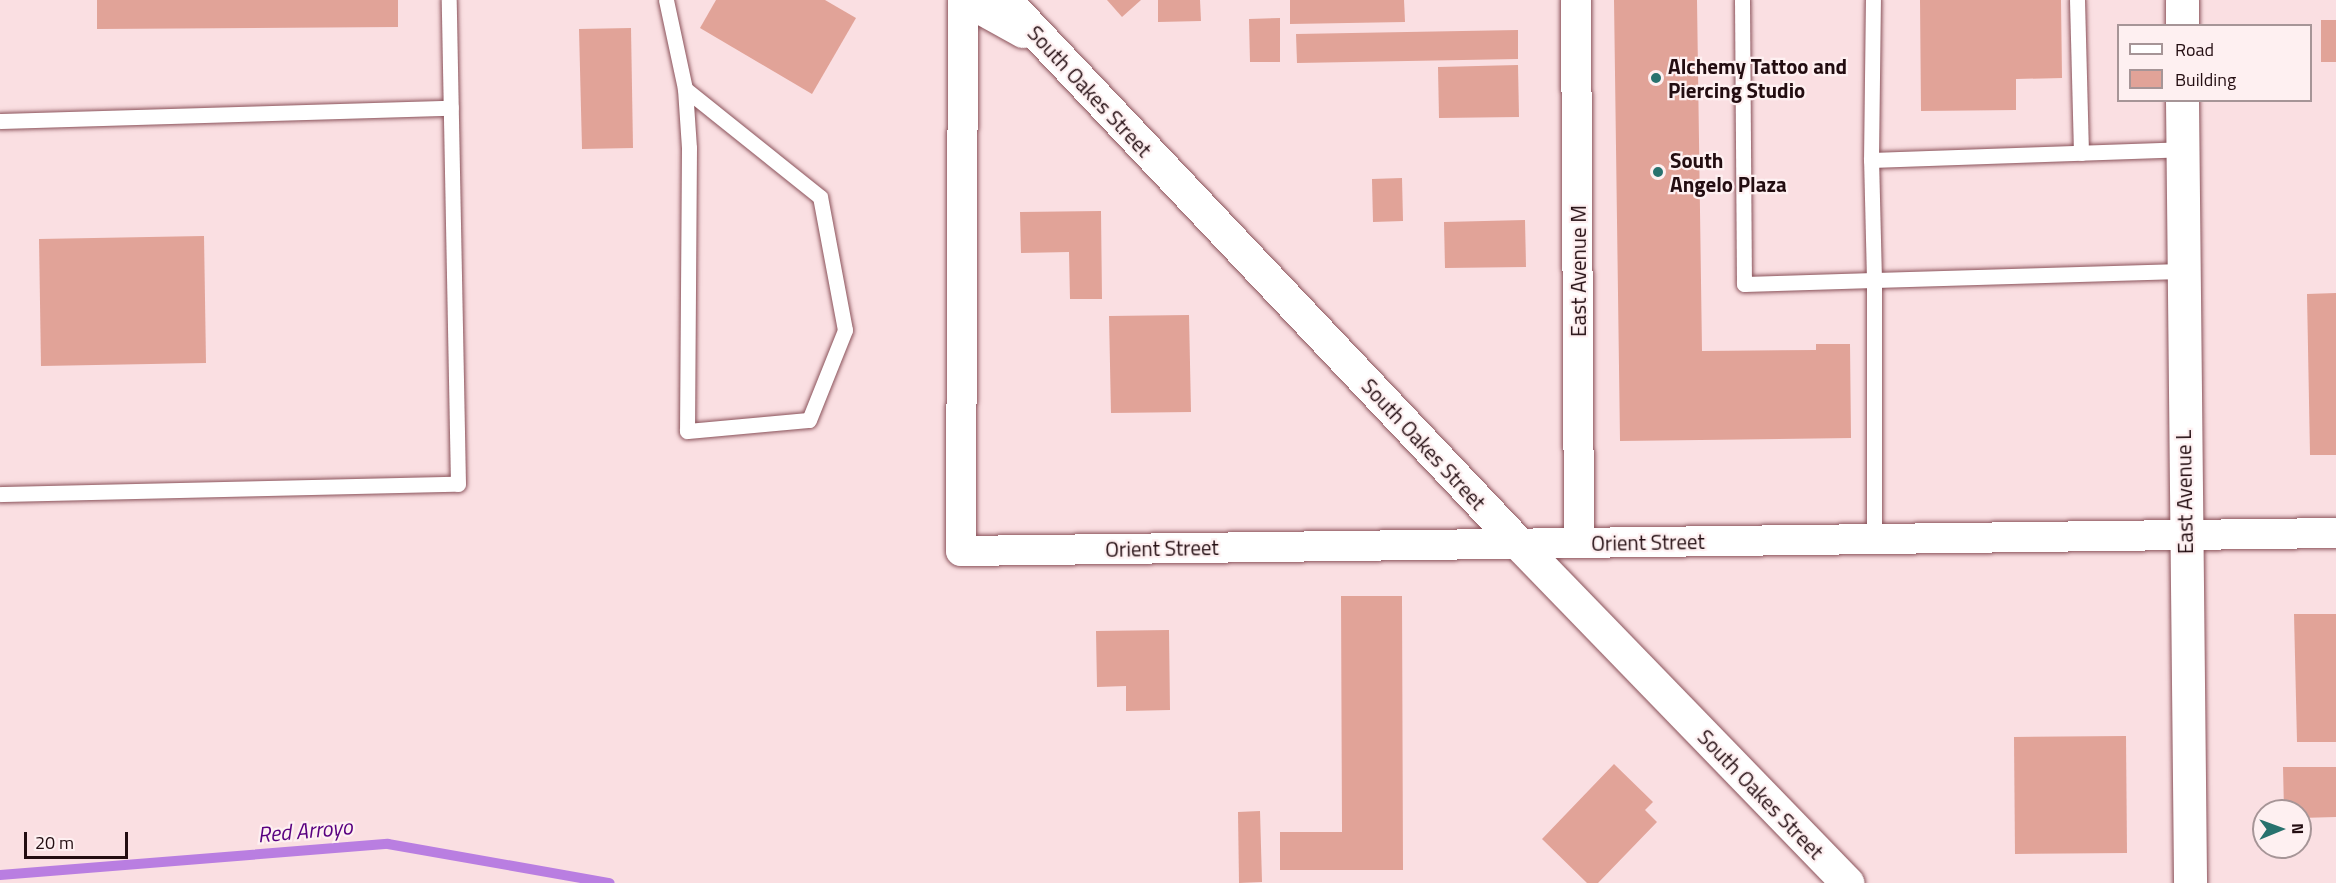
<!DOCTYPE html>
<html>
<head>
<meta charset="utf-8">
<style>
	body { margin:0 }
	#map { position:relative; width:2336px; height:883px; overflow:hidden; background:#fadfe2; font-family:"Titillium Web",sans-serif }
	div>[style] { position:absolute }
	.stream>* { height:10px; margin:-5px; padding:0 5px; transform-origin:5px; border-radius:5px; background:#b97ee1 }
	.building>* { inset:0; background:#e1a398 }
	.roads { filter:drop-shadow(0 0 2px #8a525a) drop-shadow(0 0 2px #8a525a) }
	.lane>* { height:15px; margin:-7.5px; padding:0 7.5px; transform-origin:7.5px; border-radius:7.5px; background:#fff }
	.street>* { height:30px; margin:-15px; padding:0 15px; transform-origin:15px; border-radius:15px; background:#fff }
	.secondary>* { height:33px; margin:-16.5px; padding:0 16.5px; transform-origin:16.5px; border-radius:16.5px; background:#fff }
	.dots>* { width:16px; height:16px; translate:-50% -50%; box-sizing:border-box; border:3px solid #fef0f1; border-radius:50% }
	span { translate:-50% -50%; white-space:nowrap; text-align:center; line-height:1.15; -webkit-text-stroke:4.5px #fef0f1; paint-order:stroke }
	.poi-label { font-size:21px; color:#230d11; font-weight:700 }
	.left { translate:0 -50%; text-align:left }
	.street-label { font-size:21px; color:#230d11 }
	.water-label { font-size:22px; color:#590080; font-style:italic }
	.legend { position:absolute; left:2117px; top:24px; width:195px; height:78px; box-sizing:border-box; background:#fef0f1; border:2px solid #a69597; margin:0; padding:8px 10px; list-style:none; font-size:18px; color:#230d11 }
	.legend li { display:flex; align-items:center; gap:12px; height:30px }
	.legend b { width:30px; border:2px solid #a69597 }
	.north { position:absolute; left:2252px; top:799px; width:60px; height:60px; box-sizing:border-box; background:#fef0f1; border:2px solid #a69597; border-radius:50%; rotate:89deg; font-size:16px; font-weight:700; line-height:24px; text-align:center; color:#230d11 }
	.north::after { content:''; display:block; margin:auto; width:21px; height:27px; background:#28726e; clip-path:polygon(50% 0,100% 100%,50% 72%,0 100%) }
	.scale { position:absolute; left:24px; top:832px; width:104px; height:27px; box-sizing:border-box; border:3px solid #230d11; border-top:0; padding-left:8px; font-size:18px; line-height:21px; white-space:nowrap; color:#230d11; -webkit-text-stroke:4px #fef0f1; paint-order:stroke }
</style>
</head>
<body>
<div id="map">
	<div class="stream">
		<div style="left:0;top:875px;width:389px;rotate:-4.6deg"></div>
		<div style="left:388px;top:844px;width:225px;rotate:10deg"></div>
	</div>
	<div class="building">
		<div style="clip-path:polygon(97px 0,398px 0,398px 27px,97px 29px)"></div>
		<div style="clip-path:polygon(716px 0,825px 0,856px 18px,812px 94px,700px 28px)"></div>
		<div style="clip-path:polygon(1107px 0,1141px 0,1122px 17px)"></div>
		<div style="clip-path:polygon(1158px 0,1200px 0,1201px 21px,1158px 22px)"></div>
		<div style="clip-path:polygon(1290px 0,1404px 0,1405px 22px,1290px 24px)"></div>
		<div style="clip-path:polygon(1614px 0,1697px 0,1702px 351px,1816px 350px,1816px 344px,1850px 344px,1851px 438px,1620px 441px)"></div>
		<div style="clip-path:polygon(1920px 0,2061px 0,2062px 78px,2016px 79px,2016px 110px,1921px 111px)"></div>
		<div style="clip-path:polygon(1280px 18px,1280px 62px,1250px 62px,1249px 19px)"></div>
		<div style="clip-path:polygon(2321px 20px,2336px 20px,2336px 62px,2321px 62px)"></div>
		<div style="clip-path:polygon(631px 28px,633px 148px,582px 149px,579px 29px)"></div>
		<div style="clip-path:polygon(1518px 30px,1518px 59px,1297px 63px,1296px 34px)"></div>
		<div style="clip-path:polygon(1518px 65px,1519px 117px,1439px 118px,1438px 67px)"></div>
		<div style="clip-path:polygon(1402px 178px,1403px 221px,1373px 222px,1372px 179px)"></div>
		<div style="clip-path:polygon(1101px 211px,1102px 299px,1070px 299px,1069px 252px,1021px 253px,1020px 212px)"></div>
		<div style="clip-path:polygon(1525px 220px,1526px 267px,1445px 268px,1444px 222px)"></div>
		<div style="clip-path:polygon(204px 236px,206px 363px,41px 366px,39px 239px)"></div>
		<div style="clip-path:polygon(2336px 293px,2336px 455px,2310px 455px,2307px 294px)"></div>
		<div style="clip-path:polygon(1189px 315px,1191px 412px,1111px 413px,1109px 316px)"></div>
		<div style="clip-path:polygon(1341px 596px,1402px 596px,1403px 870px,1280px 870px,1280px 832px,1342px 832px)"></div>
		<div style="clip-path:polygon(2294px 614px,2336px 614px,2336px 742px,2297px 742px)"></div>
		<div style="clip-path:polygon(1169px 630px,1170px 710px,1126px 711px,1126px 686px,1097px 687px,1096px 631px)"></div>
		<div style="clip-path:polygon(2126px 736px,2127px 853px,2015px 854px,2014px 737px)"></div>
		<div style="clip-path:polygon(1614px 764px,1653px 802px,1645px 810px,1657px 822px,1598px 883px,1587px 883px,1542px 839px)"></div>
		<div style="clip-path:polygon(2283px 767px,2336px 767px,2336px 817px,2300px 818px,2300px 811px,2284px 811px)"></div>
		<div style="clip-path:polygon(1260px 811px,1262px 882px,1239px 883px,1238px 812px)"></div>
	</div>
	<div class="roads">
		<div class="lane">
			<div style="left:666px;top:0;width:91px;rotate:77.9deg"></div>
			<div style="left:685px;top:89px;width:59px;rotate:86.1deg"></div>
			<div style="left:689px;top:148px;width:283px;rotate:90.4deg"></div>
			<div style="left:687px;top:431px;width:122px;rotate:-5.2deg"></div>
			<div style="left:809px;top:420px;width:97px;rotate:-68.2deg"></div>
			<div style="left:845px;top:330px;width:135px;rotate:-100.6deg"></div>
			<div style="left:820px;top:197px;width:173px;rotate:-141.3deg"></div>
			<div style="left:1742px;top:0;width:284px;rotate:89.6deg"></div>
			<div style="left:1744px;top:284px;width:130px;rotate:-1.8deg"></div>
			<div style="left:1874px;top:280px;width:259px;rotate:90deg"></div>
			<div style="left:2077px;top:0;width:153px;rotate:88.5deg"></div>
			<div style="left:0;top:121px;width:451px;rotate:-1.7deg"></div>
			<div style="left:1871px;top:160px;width:160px;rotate:-89.3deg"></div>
			<div style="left:2182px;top:271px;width:308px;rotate:178.3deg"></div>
			<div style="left:1874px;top:280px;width:120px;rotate:-91.4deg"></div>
			<div style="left:1871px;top:160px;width:311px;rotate:-2deg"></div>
			<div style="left:0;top:494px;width:458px;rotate:-1.3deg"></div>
			<div style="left:458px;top:484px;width:484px;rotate:-91.1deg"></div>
		</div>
		<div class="street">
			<div style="left:963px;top:0;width:551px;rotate:90.21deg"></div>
			<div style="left:961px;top:551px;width:1375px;rotate:-0.75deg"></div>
			<div style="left:1576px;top:0;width:543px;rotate:89.68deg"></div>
		</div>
		<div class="secondary">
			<div style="left:967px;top:0;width:64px;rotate:29deg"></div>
			<div style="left:1005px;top:0;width:748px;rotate:46.62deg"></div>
			<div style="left:1519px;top:544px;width:472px;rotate:45.9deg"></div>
			<div style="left:2182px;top:0;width:26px;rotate:90deg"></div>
			<div style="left:2182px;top:100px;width:783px;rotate:89.41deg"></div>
		</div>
	</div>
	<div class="dots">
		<div style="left:1656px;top:78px;background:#28726e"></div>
		<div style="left:1658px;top:172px;background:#28726e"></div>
	</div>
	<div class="poi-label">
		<span class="left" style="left:1668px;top:78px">Alchemy Tattoo and<br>Piercing Studio</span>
		<span class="left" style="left:1670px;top:172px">South<br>Angelo Plaza</span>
	</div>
	<div class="street-label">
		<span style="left:1090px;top:91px;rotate:47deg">South Oakes Street</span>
		<span style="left:1578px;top:271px;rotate:-90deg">East Avenue M</span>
		<span style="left:1424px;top:444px;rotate:47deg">South Oakes Street</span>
		<span style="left:2184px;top:492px;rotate:-91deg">East Avenue L</span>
		<span style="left:1648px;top:542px;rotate:-1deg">Orient Street</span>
		<span style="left:1162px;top:548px;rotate:-1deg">Orient Street</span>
		<span style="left:1761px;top:794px;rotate:46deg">South Oakes Street</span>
	</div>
	<div class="water-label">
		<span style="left:305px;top:831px;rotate:-5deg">Red Arroyo</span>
	</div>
	<ul class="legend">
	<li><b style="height:8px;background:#fff"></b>Road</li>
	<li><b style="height:16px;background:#e1a398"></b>Building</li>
	</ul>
	<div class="north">N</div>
	<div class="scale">20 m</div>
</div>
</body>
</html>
